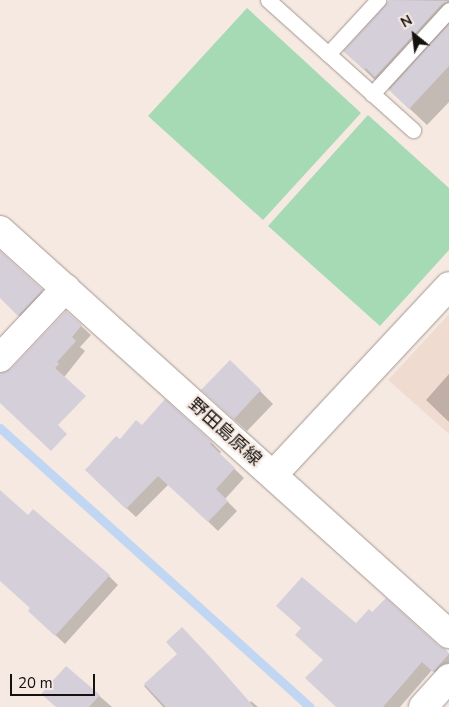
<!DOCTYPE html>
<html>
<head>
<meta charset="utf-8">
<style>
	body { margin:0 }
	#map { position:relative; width:449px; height:707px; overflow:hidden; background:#f6e9e2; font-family:"Nunito Sans","Noto Sans JP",sans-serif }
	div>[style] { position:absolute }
	.built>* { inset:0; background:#f0dbd1 }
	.green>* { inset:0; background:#a6dab4 }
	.shadow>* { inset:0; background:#0003 }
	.stream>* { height:9px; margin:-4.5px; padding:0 4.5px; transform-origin:4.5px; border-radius:4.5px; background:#c1d6f2 }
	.building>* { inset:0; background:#d5cfda }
	.roads { filter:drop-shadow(0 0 1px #a29690) drop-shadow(0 0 1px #a29690) }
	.lane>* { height:15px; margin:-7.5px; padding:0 7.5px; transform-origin:7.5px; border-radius:7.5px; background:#fff }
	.street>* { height:28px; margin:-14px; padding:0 14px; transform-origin:14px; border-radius:14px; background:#fff }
	.secondary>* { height:28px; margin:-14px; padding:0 14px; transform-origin:14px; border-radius:14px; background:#fff }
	span { translate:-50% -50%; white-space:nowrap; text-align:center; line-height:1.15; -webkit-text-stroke:4.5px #f6e9e2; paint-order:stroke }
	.street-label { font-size:18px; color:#15110e }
	.north { position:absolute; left:389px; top:10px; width:50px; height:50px; -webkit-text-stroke:4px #f6e9e2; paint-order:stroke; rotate:331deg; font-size:14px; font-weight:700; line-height:20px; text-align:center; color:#15110e }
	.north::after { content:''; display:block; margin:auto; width:18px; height:22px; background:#15110e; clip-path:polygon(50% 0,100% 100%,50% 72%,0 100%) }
	.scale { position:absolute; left:10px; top:674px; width:85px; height:22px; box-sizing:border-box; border:2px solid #15110e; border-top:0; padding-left:6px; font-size:15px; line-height:18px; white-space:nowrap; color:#15110e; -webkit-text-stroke:4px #f6e9e2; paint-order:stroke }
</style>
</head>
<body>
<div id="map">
	<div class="built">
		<div style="clip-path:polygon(449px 314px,449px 434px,388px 380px)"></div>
	</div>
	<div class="green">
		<div style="clip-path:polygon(247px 8px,361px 113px,263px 220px,148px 116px)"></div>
		<div style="clip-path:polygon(368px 115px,449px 188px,449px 250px,380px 326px,268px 226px)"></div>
	</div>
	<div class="shadow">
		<div style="clip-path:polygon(392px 0,449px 0,449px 102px,427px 125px,393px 93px,384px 84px,382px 87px,345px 51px)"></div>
		<div style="clip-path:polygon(0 262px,42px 291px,55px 303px,32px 328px,0 297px)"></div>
		<div style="clip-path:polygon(66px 312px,91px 335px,80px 347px,85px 351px,53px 391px,22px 359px)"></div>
		<div style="clip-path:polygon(449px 374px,449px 422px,426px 400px)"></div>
		<div style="clip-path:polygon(260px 391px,273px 404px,247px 431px,216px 403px)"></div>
		<div style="clip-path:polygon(165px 401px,212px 443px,221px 452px,219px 454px,244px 478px,225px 499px,237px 511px,218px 531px,169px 484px,136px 517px,96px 480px,120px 441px,142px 426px)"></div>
		<div style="clip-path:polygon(0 491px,28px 517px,109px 576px,118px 585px,65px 644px,39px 620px,32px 609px,0 580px)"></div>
		<div style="clip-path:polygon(356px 625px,438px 647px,449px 654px,449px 674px,443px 680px,432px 670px,400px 707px,337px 707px)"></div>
		<div style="clip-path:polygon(178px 654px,250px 703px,251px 701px,258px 707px,163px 707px,144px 686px)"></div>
		<div style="clip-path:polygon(66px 667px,112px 707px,56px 707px)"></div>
	</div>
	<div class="stream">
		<div style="left:0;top:428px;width:417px;rotate:42deg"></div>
	</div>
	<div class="building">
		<div style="clip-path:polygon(389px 0,449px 1px,442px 4px,375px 77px,366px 68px,364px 70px,343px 51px)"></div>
		<div style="clip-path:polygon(449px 24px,449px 66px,409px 109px,389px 90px)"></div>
		<div style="clip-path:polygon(0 251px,43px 290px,18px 316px,0 298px)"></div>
		<div style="clip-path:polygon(66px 311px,82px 325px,72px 337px,76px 341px,57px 362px,59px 364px,55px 368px,86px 396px,58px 425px,67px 434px,51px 451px,0 403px,0 373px,11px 369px)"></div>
		<div style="clip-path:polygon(230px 360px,261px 390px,234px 419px,201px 390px)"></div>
		<div style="clip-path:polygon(165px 399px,212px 442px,210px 444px,235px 468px,216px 489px,228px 501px,208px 522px,158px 476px,126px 509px,85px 470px,116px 436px,120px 439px,136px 420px,142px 425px)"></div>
		<div style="clip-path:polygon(0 490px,28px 515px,33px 509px,110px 575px,55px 636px,28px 611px,30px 608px,0 581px)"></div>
		<div style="clip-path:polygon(302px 577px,356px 623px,369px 609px,372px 612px,386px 598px,439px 646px,446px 649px,449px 654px,433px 672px,422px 662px,383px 707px,336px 707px,305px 678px,323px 660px,295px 635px,301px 628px,276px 606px)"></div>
		<div style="clip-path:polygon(182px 627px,212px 659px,254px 707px,166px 707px,144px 684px,177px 654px,166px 642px)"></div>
		<div style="clip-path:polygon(66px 666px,100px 695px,89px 707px,56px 707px,41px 694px)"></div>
	</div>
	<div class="roads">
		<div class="lane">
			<div style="left:268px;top:0;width:195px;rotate:41.9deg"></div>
			<div style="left:328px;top:54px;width:74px;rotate:-47.2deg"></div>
			<div style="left:372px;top:94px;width:114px;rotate:-47.5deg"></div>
		</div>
		<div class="street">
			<div style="left:0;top:358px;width:96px;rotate:-46.7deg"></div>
			<div style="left:423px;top:707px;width:39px;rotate:-48deg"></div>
		</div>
		<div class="secondary">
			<div style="left:0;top:230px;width:604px;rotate:41.98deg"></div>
			<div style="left:273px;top:475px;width:258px;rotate:-47deg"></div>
		</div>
	</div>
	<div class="street-label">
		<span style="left:225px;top:432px;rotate:42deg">野田島原線</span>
	</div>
	<div class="north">N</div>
	<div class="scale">20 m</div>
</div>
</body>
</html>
